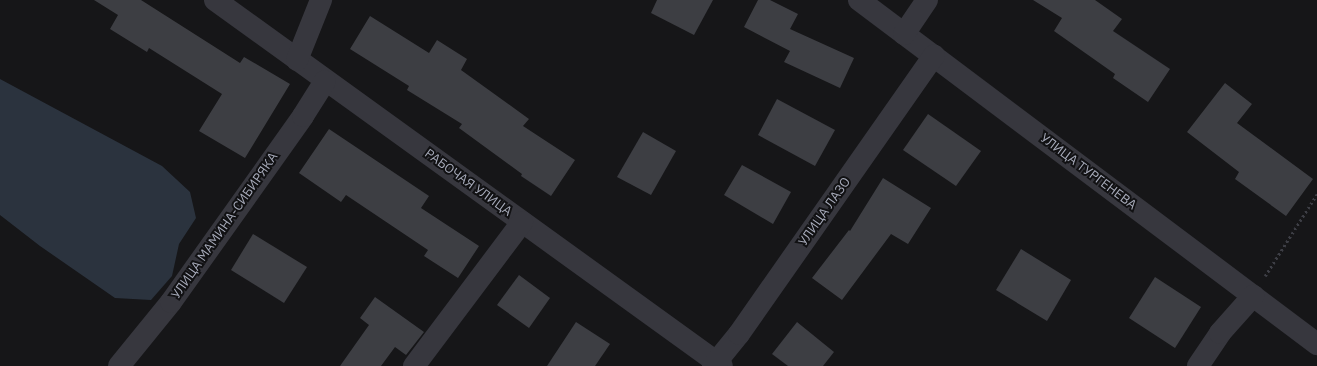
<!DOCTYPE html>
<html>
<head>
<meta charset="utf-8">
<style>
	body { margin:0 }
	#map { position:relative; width:1317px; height:366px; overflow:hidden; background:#161618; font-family:"IBM Plex Sans",sans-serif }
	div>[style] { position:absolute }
	.water>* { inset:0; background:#2b333e }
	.building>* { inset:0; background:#3d3e43 }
	.path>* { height:2.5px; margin-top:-1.25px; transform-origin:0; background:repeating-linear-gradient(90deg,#3d3e45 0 2px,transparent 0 5px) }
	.minor>* { height:22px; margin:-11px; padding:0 11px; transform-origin:11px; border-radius:11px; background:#37373e }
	span { translate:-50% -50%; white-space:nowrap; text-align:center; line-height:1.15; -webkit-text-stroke:4px #111113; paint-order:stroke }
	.street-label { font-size:13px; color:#a7abba }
</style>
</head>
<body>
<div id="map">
	<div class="water">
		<div style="clip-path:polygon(0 79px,162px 166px,190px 192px,196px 218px,179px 244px,172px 276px,151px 300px,115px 298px,40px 246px,0 215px)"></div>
	</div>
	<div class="building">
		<div style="clip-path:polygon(94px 0,141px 0,240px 63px,244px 57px,290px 84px,245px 158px,199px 131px,222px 94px,149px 48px,147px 52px,110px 29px,118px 15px)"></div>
		<div style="clip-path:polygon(657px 0,713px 0,694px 35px,651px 13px)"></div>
		<div style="clip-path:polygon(758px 0,770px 0,798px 14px,790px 29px,854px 58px,840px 88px,784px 62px,790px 51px,744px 27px)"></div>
		<div style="clip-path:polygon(1033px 0,1095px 0,1122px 19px,1113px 31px,1170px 69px,1148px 102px,1113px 78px,1115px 74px,1054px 31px,1062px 18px)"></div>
		<div style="clip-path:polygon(370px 16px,429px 53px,437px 40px,467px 59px,461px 70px,529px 119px,523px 126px,575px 160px,551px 196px,521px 176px,522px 174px,459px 128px,462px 124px,407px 90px,409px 86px,350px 49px)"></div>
		<div style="clip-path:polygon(1225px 83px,1252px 104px,1237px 123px,1313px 179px,1286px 216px,1235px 179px,1239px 172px,1187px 132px)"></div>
		<div style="clip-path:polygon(777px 99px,835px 130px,815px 166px,758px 135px)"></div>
		<div style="clip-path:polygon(928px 114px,981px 151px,956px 186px,903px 150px)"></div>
		<div style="clip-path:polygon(329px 129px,429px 196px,421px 208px,479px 246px,458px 278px,424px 256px,428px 250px,346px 195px,341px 202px,299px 173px)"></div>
		<div style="clip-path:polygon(643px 132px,676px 151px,651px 195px,617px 177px)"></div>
		<div style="clip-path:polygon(742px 165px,791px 192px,773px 224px,724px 195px)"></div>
		<div style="clip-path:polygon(883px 178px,931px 208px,908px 244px,891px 234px,842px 300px,812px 278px,849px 230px,850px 231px)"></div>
		<div style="clip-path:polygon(253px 234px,307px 267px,284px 303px,231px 270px)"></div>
		<div style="clip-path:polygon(1021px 249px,1071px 280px,1047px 321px,996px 290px)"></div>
		<div style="clip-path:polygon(519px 275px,550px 298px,529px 328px,497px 305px)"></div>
		<div style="clip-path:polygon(1155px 277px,1201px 307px,1175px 348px,1129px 318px)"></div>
		<div style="clip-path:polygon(375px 297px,424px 332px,406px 355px,395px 347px,381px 366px,340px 366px,369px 325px,360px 318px)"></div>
		<div style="clip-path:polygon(576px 322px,610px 344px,595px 366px,547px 366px)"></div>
		<div style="clip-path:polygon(797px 322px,834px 352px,823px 366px,788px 366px,772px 354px)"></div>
	</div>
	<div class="path">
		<div style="left:1265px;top:276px;width:97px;rotate:-57.6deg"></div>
	</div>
	<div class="minor">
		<div style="left:215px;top:0;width:625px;rotate:35.83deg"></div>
		<div style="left:859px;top:0;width:573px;rotate:36.91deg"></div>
		<div style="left:904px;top:34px;width:41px;rotate:-55.9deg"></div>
		<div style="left:297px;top:60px;width:65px;rotate:-68.2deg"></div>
		<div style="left:119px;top:366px;width:82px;rotate:-50.9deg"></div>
		<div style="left:171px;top:302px;width:228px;rotate:-54.6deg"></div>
		<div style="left:303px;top:116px;width:41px;rotate:-57.8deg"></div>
		<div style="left:414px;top:366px;width:180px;rotate:-53.1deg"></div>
		<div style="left:713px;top:366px;width:41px;rotate:-50.9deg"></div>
		<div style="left:739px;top:334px;width:340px;rotate:-55deg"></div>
		<div style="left:1198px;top:366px;width:40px;rotate:-56deg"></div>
		<div style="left:1220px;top:333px;width:50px;rotate:-48.3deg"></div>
	</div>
	<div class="street-label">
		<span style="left:1088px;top:172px;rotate:37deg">УЛИЦА ТУРГЕНЕВА</span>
		<span style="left:468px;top:183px;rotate:36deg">РАБОЧАЯ УЛИЦА</span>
		<span style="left:825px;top:212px;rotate:-55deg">УЛИЦА ЛАЗО</span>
		<span style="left:225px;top:226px;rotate:-55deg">УЛИЦА МАМИНА-СИБИРЯКА</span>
	</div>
</div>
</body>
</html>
